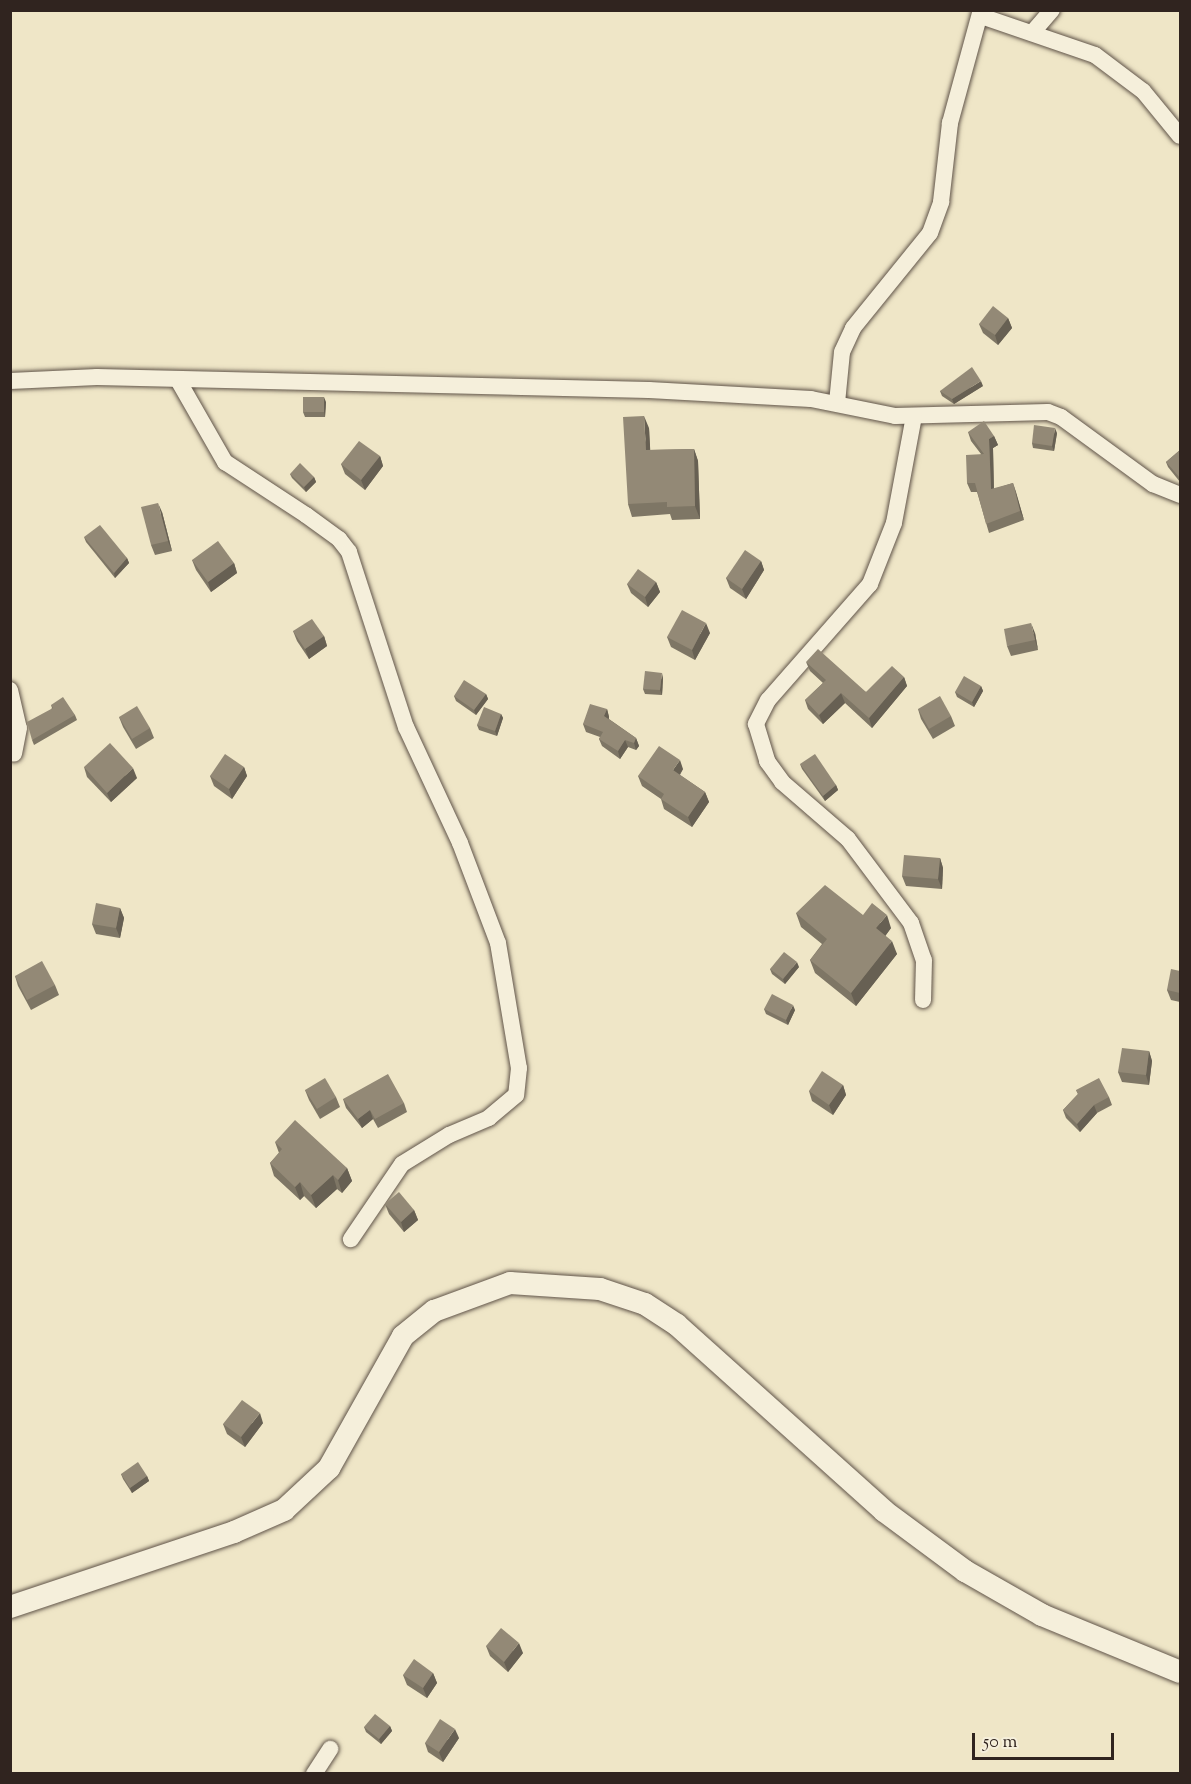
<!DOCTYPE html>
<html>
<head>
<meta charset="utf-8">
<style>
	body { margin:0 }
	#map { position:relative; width:1191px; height:1784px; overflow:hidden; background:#efe6c7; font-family:"Sorts Mill Goudy",serif }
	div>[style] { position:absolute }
	.roads { filter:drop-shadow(0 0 2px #605449) drop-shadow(0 0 2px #605449) }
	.street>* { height:16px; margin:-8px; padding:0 8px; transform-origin:8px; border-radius:8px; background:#f5efdb }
	.secondary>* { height:22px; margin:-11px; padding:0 11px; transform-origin:11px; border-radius:11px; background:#f5efdb }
	.wall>* { inset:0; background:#7e7665 }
	.shaded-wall>* { inset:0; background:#676053 }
	.building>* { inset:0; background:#938976 }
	span { translate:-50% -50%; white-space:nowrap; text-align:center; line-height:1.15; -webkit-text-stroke:5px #f5efdb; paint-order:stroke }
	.frame { position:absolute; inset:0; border:12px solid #30241f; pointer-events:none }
	.scale { position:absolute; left:972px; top:1733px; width:142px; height:27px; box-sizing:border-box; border:3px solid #30241f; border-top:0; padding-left:8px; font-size:18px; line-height:21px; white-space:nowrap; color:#30241f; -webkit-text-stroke:4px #f5efdb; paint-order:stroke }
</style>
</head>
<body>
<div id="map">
	<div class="roads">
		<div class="street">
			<div style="left:981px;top:16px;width:120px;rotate:18.9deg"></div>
			<div style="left:1095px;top:55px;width:60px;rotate:36.9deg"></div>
			<div style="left:1143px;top:91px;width:58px;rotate:50.6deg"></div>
			<div style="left:1032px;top:33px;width:30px;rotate:-49deg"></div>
			<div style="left:178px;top:380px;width:95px;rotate:60.2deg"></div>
			<div style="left:225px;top:462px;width:97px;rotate:33.2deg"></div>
			<div style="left:306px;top:515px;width:41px;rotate:36deg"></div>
			<div style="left:339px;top:539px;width:16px;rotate:52deg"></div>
			<div style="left:349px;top:552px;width:184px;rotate:72deg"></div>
			<div style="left:406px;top:727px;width:128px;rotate:65deg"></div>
			<div style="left:460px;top:843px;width:107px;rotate:69.2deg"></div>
			<div style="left:498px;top:943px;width:127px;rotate:80.5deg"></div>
			<div style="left:519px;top:1068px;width:27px;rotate:96deg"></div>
			<div style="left:516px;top:1095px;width:35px;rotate:140deg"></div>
			<div style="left:489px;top:1118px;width:43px;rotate:157deg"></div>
			<div style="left:449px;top:1135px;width:55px;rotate:148.3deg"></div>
			<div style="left:402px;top:1164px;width:91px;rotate:124.2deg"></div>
			<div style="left:10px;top:381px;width:87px;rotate:-2.6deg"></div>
			<div style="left:97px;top:377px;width:552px;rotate:1.35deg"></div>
			<div style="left:649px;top:390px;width:162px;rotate:3.2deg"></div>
			<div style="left:811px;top:399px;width:86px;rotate:11.4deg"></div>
			<div style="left:895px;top:416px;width:153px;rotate:-1.5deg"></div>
			<div style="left:1048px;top:412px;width:14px;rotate:21deg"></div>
			<div style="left:1061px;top:417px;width:114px;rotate:36.1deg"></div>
			<div style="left:1153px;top:484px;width:29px;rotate:22deg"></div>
			<div style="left:837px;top:403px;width:51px;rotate:-84.4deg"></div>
			<div style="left:842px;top:352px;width:26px;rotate:-65deg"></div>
			<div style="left:853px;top:328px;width:122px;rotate:-51deg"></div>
			<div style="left:930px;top:233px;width:33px;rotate:-70deg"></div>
			<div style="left:941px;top:202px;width:80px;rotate:-83.5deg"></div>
			<div style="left:950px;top:123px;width:117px;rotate:-74.7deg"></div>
			<div style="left:914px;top:416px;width:109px;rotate:100.6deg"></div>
			<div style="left:894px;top:523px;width:66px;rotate:111.5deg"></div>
			<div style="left:870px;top:584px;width:154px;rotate:131.3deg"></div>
			<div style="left:768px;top:700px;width:27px;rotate:117deg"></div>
			<div style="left:756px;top:724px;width:39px;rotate:73deg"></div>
			<div style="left:767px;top:761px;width:26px;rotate:54deg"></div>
			<div style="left:782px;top:782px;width:87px;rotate:40.8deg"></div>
			<div style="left:848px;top:839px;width:105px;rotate:53.1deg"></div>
			<div style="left:911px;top:923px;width:39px;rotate:71deg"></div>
			<div style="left:924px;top:960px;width:40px;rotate:91.4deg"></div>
			<div style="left:10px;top:690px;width:39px;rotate:77deg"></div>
			<div style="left:19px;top:728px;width:26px;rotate:101deg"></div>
			<div style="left:314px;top:1774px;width:30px;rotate:-57deg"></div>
		</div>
		<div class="secondary">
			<div style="left:10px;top:1607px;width:236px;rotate:-18.5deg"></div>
			<div style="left:234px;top:1532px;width:55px;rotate:-23.7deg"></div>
			<div style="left:284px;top:1510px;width:62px;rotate:-43deg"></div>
			<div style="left:329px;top:1468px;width:151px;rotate:-60.7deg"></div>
			<div style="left:403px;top:1336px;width:40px;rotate:-39deg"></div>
			<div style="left:434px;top:1311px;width:81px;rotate:-20.2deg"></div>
			<div style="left:510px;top:1283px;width:90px;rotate:3.8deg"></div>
			<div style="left:600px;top:1289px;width:47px;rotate:18.4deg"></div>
			<div style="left:645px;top:1304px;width:38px;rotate:33deg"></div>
			<div style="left:677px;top:1325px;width:278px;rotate:41.9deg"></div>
			<div style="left:884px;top:1511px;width:101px;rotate:36.5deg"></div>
			<div style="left:965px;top:1571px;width:89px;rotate:29.7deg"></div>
			<div style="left:1042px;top:1615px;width:149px;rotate:22.4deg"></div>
		</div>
	</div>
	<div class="wall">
		<div style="clip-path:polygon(1008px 318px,1012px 328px,998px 345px,983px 333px,979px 324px)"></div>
		<div style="clip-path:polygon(983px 386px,954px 404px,942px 396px,940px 391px)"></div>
		<div style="clip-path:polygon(326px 402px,325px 417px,305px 417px,303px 412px)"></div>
		<div style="clip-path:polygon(649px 428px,650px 450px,694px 449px,698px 461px,700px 519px,672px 520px,670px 514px,632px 517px,628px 504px)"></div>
		<div style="clip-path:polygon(968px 432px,994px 436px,998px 445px,993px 448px,994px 489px,1013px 483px,1024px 520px,989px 533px,977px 492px,971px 492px,967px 483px,981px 454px,971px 441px)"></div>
		<div style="clip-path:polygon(1057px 433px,1054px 451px,1033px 448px,1032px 443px)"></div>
		<div style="clip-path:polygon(1180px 450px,1180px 482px,1168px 467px,1166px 462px)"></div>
		<div style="clip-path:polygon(380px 456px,383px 466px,365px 490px,345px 474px,341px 464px)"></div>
		<div style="clip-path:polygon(290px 474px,314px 477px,316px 482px,306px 492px,292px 478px)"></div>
		<div style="clip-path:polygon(162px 512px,172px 551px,155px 555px,151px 545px)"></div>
		<div style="clip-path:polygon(84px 537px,127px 558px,129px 563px,115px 578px,86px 542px)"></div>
		<div style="clip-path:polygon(192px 560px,234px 563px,237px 573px,211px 592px,196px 570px)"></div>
		<div style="clip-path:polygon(761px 561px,764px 570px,746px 599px,730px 588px,726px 578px)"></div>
		<div style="clip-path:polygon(656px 582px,660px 592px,648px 607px,631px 593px,627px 584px)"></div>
		<div style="clip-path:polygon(293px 631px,324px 636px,327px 646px,309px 659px,297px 641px)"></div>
		<div style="clip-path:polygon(710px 633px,695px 660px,671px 647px,667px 637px)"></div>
		<div style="clip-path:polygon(1035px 633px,1038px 650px,1011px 656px,1007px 646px)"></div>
		<div style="clip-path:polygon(806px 662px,866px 692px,904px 677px,907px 686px,872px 728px,845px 703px,823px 724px,808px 709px,805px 700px,823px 683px,810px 671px)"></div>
		<div style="clip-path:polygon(663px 678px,662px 695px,645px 694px,643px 689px)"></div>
		<div style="clip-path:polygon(981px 686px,983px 691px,974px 707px,957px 697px,955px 692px)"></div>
		<div style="clip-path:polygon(486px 694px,488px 699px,476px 715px,456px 701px,454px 696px)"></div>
		<div style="clip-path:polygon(51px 705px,75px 715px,77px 720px,34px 745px,32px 740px,52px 708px)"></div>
		<div style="clip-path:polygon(607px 709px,609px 717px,609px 719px,636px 738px,639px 746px,636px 750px,628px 747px,620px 759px,602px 746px,599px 739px,600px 737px,586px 732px,583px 724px)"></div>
		<div style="clip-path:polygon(918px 709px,951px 716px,955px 726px,933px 739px,921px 719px)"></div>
		<div style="clip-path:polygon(501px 714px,503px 718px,497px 736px,479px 730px,477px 725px)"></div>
		<div style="clip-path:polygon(119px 717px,150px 728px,154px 738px,136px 749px,123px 727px)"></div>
		<div style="clip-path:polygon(800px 764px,836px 785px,838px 790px,825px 801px,802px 769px)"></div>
		<div style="clip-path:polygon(84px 767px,137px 778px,111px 802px,87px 777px)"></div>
		<div style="clip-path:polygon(244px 767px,247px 776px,232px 799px,214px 786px,210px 776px)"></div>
		<div style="clip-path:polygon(683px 769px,680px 775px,705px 792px,709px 802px,692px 827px,664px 809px,661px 799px,642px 786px,638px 776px)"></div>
		<div style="clip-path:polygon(940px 858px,943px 868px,942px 889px,906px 886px,902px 876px)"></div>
		<div style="clip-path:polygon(120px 908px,124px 918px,120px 938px,96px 934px,92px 924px)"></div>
		<div style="clip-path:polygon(796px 913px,863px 915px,891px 928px,885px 936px,897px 954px,856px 1006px,815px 973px,810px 960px,822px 944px,801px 927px)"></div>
		<div style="clip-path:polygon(799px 967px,785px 984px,772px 974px,770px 969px)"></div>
		<div style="clip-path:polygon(1180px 971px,1180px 1002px,1171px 1000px,1167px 990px)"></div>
		<div style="clip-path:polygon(15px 976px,55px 985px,59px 995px,31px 1010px,18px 986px)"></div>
		<div style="clip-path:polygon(764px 1009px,795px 1010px,788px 1025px,766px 1014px)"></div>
		<div style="clip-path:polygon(1149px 1051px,1152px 1061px,1149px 1085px,1122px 1082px,1118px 1072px)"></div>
		<div style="clip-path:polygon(843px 1085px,846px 1095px,833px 1115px,812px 1101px,809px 1091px)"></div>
		<div style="clip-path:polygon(305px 1090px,336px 1097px,340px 1107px,320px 1119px,309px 1100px)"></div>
		<div style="clip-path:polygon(1076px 1090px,1109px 1097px,1112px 1105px,1097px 1113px,1080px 1132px,1066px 1118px,1063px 1110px,1078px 1094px)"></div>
		<div style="clip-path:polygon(343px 1099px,404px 1103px,407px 1112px,378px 1128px,373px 1119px,362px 1128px,346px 1108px)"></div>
		<div style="clip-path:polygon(275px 1142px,347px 1168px,352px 1181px,342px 1193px,337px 1189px,316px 1208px,304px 1196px,300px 1200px,274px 1176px,270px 1163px,279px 1153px)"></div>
		<div style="clip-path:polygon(385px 1204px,414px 1210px,418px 1220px,404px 1232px,389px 1214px)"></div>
		<div style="clip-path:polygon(263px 1423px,245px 1447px,227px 1434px,223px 1424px)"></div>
		<div style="clip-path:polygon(121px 1474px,147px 1476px,149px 1481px,132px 1493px,123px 1479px)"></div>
		<div style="clip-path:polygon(486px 1646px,523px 1653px,508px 1672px,490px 1656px)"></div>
		<div style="clip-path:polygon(433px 1673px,437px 1683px,427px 1698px,407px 1685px,403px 1675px)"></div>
		<div style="clip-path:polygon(390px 1726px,392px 1731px,381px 1744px,366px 1732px,364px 1727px)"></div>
		<div style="clip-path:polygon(459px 1738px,443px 1762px,428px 1752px,425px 1743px)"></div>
	</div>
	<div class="shaded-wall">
		<div style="clip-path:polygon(1008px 318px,1012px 328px,998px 345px,995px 335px)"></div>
		<div style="clip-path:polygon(981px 381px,983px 386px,954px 404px,952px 399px)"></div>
		<div style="clip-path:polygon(324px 397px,326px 402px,325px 417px,324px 412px)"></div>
		<div style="clip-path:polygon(644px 416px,649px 428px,651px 463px,646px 450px)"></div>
		<div style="clip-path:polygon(1055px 428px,1057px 433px,1054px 451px,1052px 446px)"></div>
		<div style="clip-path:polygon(994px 436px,998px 445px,993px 448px,994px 499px,991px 489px,989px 439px)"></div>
		<div style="clip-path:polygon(694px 449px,698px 461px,700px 519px,695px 506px)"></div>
		<div style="clip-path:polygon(380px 456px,383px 466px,365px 490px,361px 480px)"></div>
		<div style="clip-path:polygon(314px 477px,316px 482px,306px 492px,304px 487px)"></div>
		<div style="clip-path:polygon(1013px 483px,1016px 492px,1024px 520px,1020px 511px)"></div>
		<div style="clip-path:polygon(158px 503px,162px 512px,172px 551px,168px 541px)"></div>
		<div style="clip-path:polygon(127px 558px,129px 563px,115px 578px,114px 573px)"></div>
		<div style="clip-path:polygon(761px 561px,764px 570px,746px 599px,742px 589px)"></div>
		<div style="clip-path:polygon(234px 563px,237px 573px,211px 592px,208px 582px)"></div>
		<div style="clip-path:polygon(656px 582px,660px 592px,648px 607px,645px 597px)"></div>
		<div style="clip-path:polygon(706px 623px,710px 633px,695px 660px,692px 650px)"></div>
		<div style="clip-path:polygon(1031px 623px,1035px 633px,1038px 650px,1035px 640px)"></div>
		<div style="clip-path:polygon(324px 636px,327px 646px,309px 659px,305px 649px)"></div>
		<div style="clip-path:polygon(662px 673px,663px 678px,662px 695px,660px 690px)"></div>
		<div style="clip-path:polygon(904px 677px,907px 686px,872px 728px,869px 718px)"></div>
		<div style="clip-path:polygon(981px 686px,983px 691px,974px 707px,972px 702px)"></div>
		<div style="clip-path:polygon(841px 693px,845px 703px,823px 724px,819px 715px)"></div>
		<div style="clip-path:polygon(486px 694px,488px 699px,476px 715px,474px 710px)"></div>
		<div style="clip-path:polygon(607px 709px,609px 717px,607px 724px,604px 716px)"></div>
		<div style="clip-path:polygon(501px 714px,503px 718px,497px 736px,495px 731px)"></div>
		<div style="clip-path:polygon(636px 738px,639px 746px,636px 750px,634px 743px)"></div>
		<div style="clip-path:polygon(625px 740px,628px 747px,620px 759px,618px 751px)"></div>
		<div style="clip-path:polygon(680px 760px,683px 769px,676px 780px,673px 770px)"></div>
		<div style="clip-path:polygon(244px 767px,247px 776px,232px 799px,229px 789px)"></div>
		<div style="clip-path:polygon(133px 768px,137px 778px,111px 802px,107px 793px)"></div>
		<div style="clip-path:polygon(836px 785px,838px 790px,825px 801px,823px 796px)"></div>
		<div style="clip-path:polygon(705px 792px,709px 802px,692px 827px,688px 817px)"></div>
		<div style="clip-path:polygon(940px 858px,943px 868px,942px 889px,938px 879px)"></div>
		<div style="clip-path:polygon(120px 908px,124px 918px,120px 938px,116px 928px)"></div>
		<div style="clip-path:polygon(887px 915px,891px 928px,881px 942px,876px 928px)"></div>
		<div style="clip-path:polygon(892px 941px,897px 954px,856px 1006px,851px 993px)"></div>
		<div style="clip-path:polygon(797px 962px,799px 967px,785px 984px,783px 979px)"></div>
		<div style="clip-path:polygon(793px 1005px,795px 1010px,788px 1025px,786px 1020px)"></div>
		<div style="clip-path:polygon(1149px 1051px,1152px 1061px,1149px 1085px,1146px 1075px)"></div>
		<div style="clip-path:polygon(843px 1085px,846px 1095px,833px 1115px,829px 1105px)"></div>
		<div style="clip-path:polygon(1094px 1105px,1097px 1113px,1080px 1132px,1077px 1124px)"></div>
		<div style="clip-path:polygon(370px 1110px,373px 1119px,362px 1128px,358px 1119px)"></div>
		<div style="clip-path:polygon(347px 1168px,352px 1181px,342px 1193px,338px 1180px)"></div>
		<div style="clip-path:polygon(333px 1175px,337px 1189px,316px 1208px,311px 1195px)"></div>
		<div style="clip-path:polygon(300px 1182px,304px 1196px,300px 1200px,295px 1187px)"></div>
		<div style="clip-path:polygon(414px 1210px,418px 1220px,404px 1232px,401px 1222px)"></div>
		<div style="clip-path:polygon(260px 1413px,263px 1423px,245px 1447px,241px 1437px)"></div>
		<div style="clip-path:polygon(147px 1476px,149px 1481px,132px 1493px,130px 1488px)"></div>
		<div style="clip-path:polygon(519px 1643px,523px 1653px,508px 1672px,504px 1662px)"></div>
		<div style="clip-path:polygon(433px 1673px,437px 1683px,427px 1698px,423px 1688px)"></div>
		<div style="clip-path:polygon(390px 1726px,392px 1731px,381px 1744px,379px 1739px)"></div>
		<div style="clip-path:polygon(455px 1729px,459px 1738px,443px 1762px,439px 1752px)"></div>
	</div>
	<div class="building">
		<div style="clip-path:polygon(993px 306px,1008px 318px,995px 335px,979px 324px)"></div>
		<div style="clip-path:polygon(972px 367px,981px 381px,952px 399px,940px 391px)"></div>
		<div style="clip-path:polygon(303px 397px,324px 397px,324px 412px,303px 412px)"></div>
		<div style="clip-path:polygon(644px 416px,646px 450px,694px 449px,695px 506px,667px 507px,667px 502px,628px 504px,623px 417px)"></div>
		<div style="clip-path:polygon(984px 421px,994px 436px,989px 439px,991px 489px,1013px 483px,1020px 511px,986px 524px,975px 483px,967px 483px,966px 455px,984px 454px,968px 432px)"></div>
		<div style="clip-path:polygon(1034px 425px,1055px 428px,1052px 446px,1032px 443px)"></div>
		<div style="clip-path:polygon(359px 441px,380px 456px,361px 480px,341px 464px)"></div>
		<div style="clip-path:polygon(1180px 450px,1180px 478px,1166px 462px)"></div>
		<div style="clip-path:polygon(300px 463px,314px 477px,304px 487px,290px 474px)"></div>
		<div style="clip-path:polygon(158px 503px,168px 541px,151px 545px,141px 507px)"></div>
		<div style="clip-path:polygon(100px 525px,127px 558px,114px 573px,84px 537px)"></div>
		<div style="clip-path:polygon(218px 541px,234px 563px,208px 582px,192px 560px)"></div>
		<div style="clip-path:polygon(745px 550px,761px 561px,742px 589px,726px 578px)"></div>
		<div style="clip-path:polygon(638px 569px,656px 582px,645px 597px,627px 584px)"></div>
		<div style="clip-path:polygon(682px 610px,706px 623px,692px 650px,667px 637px)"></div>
		<div style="clip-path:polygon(312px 619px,324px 636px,305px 649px,293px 631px)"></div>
		<div style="clip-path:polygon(1031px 623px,1035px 640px,1007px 646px,1004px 629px)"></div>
		<div style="clip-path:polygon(818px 649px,866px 692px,892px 666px,904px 677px,869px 718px,841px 693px,819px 715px,805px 700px,826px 680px,806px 662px)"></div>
		<div style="clip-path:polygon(645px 671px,662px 673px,660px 690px,643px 689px)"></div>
		<div style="clip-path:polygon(964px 676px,981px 686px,972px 702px,955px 692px)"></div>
		<div style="clip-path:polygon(464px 680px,486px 694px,474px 710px,454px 696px)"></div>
		<div style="clip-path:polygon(940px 696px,951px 716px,929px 729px,918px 709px)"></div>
		<div style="clip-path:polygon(63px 697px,75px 715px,32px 740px,27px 722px,53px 708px,51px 705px)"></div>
		<div style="clip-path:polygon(590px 704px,607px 709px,604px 716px,636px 738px,634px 743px,625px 740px,618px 751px,599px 739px,603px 732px,583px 724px)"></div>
		<div style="clip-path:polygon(137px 706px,150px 728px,132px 739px,119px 717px)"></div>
		<div style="clip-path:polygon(484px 707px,501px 714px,495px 731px,477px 725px)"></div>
		<div style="clip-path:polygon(110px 743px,133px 768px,107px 793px,84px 767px)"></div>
		<div style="clip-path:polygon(659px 746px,680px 760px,673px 770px,705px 792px,688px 817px,661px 799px,664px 794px,638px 776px)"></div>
		<div style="clip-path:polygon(225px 754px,244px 767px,229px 789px,210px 776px)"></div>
		<div style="clip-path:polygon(815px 754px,836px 785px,823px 796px,800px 764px)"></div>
		<div style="clip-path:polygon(904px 855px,940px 858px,938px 879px,902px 876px)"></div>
		<div style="clip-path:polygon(825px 885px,863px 915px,872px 903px,887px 915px,876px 928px,892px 941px,851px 993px,810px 960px,827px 939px,796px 913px)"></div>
		<div style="clip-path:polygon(96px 903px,120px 908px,116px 928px,92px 924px)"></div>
		<div style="clip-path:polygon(784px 952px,797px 962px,783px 979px,770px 969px)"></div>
		<div style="clip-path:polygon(42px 961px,55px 985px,27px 1000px,15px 976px)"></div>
		<div style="clip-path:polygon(1171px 969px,1180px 971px,1180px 993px,1167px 990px)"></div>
		<div style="clip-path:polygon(772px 994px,793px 1005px,786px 1020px,764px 1009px)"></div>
		<div style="clip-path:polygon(1122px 1048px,1149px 1051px,1146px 1075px,1118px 1072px)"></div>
		<div style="clip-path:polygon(822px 1071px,843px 1085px,829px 1105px,809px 1091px)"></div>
		<div style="clip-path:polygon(388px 1074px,404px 1103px,375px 1119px,370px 1110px,358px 1119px,343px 1099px)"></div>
		<div style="clip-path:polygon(325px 1078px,336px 1097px,317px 1109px,305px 1090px)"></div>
		<div style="clip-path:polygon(1099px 1078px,1109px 1097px,1094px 1105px,1077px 1124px,1063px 1110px,1078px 1094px,1076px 1090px)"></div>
		<div style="clip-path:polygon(295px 1120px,347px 1168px,338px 1180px,333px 1175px,311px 1195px,300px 1182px,295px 1187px,270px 1163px,282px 1149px,275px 1142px)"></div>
		<div style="clip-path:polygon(399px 1192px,414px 1210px,401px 1222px,385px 1204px)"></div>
		<div style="clip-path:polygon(242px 1400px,260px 1413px,241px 1437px,223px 1424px)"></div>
		<div style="clip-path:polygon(138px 1462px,147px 1476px,130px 1488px,121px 1474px)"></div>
		<div style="clip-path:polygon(501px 1628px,519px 1643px,504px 1662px,486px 1646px)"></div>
		<div style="clip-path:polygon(414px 1659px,433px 1673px,423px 1688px,403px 1675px)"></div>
		<div style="clip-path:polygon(375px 1714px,390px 1726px,379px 1739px,364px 1727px)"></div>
		<div style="clip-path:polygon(440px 1719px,455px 1729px,439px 1752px,425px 1743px)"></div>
	</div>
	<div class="frame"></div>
	<div class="scale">50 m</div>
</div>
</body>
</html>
